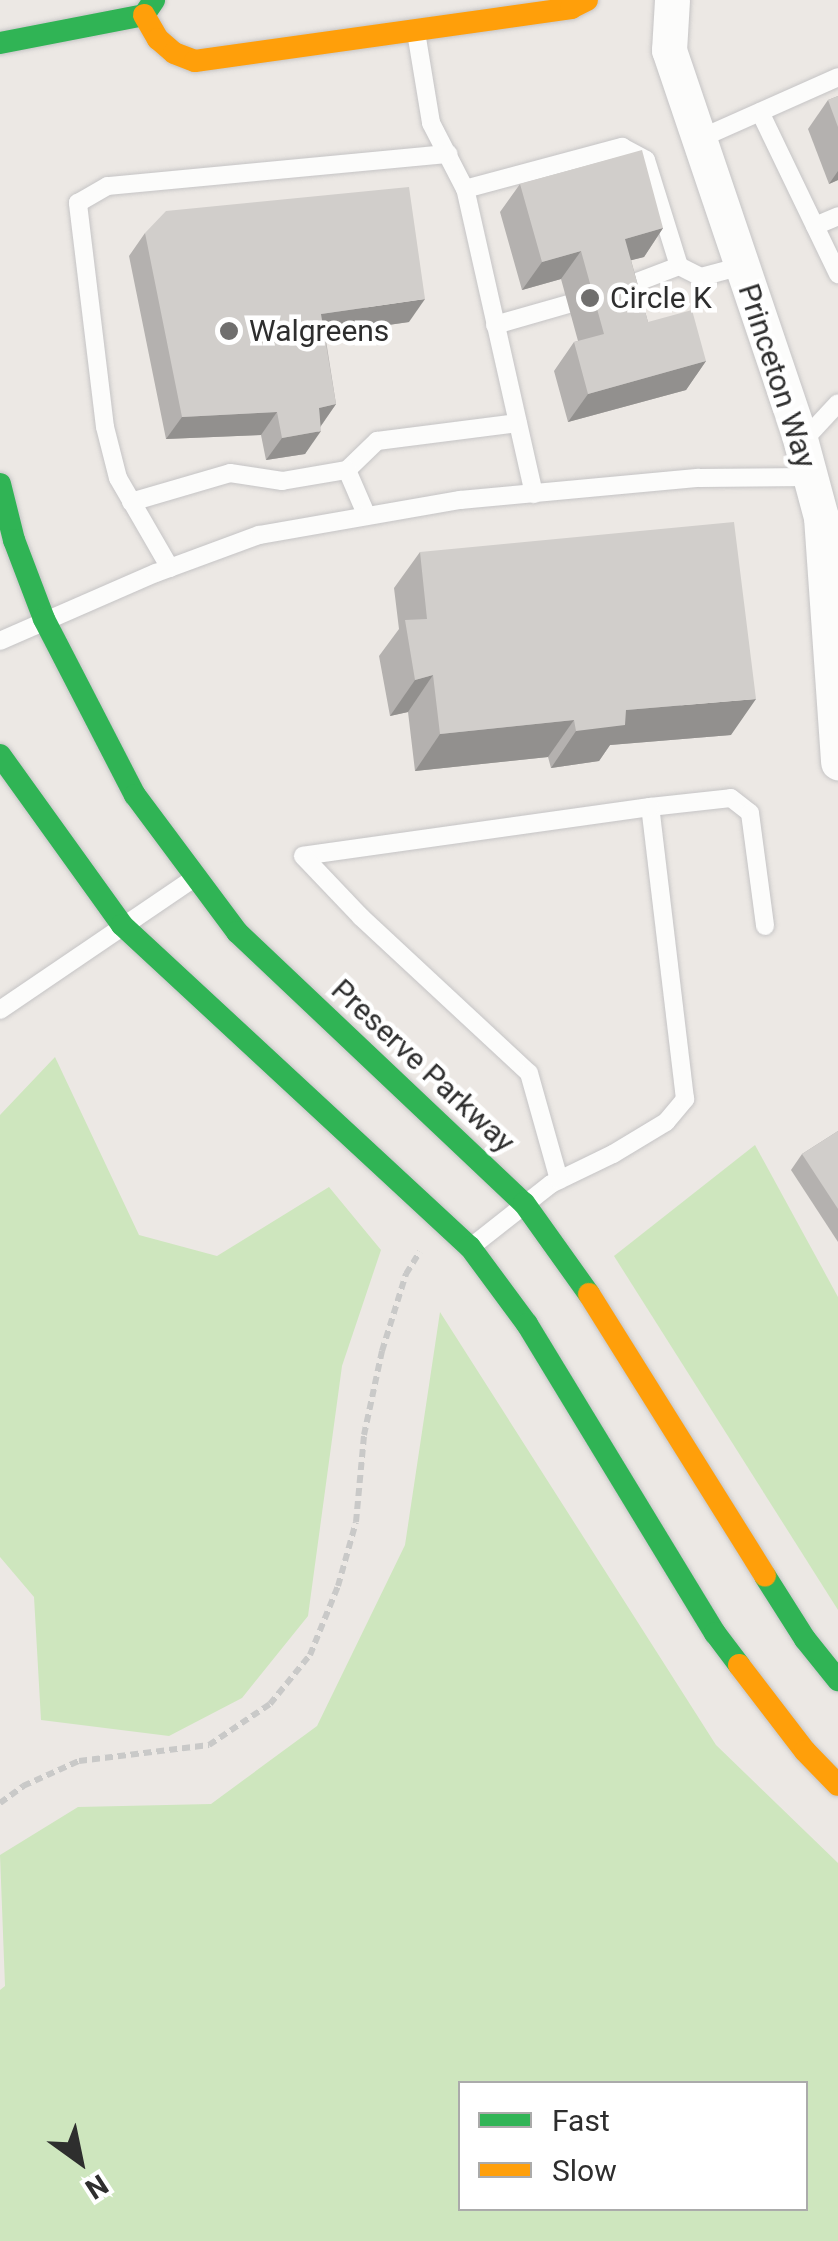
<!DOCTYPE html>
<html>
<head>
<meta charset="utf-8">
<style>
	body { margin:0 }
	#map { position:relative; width:838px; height:2241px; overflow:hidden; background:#ece8e4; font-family:Roboto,sans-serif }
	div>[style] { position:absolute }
	.green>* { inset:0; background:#cee6be }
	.path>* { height:6px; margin-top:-3px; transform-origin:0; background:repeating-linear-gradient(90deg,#c9c9c8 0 8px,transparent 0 13px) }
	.roads { filter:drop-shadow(0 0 2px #c5c4c5) drop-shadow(0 0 2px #c5c4c5) }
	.lane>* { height:18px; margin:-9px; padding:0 9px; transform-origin:9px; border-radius:9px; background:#fcfcfb }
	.street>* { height:35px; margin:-17.5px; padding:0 17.5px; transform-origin:17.5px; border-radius:17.5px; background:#fcfcfb }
	.fast>* { height:22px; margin:-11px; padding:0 11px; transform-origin:11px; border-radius:11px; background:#30b455 }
	.slow>* { height:22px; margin:-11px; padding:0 11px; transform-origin:11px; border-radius:11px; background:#ff9f0a }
	.wall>* { inset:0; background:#b4b1af }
	.shaded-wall>* { inset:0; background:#92908e }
	.building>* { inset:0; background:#d1cecb }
	.dots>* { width:28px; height:28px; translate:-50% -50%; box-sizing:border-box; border:5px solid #fff; border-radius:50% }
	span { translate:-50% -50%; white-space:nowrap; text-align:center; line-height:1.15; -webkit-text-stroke:9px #fff; paint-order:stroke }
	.poi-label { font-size:30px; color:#2e2e2e }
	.left { translate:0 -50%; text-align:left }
	.street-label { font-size:30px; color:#2e2e2e }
	.legend { position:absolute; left:458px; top:2081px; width:350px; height:130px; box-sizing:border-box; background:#fff; border:2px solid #ababab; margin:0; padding:12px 18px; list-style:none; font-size:30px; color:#2e2e2e }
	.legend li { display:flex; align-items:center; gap:20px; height:50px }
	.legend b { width:50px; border:2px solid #ababab }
	.north { position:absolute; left:30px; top:2111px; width:100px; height:100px; -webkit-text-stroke:8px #fff; paint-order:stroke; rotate:147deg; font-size:28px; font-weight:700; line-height:40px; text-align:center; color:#2e2e2e }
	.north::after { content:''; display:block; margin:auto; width:35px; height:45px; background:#2e2e2e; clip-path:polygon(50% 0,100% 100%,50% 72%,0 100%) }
</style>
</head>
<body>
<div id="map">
	<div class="green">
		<div style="clip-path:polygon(55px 1057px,139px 1235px,217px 1256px,329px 1187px,381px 1250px,342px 1366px,308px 1616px,242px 1698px,169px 1736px,41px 1720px,34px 1597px,0 1557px,0 1115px)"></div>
		<div style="clip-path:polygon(755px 1145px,838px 1297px,838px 1610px,614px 1256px)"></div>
		<div style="clip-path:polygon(evenodd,440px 1312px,716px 1745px,838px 1863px,838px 2241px,0 2241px,0 1990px,5px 1986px,0 1855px,78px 1807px,211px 1804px,317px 1726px,405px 1545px,440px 1312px,460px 2084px,806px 2084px,806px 2208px,460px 2208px,460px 2084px)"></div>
	</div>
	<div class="path">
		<div style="left:0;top:1803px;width:29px;rotate:-36deg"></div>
		<div style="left:23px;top:1786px;width:61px;rotate:-24.1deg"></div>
		<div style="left:79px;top:1761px;width:131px;rotate:-7deg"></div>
		<div style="left:209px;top:1745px;width:73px;rotate:-33.9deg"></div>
		<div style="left:270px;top:1704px;width:63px;rotate:-50.8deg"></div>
		<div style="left:310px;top:1655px;width:74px;rotate:-67.9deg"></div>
		<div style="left:338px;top:1586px;width:66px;rotate:-74.3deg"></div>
		<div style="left:356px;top:1522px;width:87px;rotate:-84.7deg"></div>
		<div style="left:364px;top:1435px;width:86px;rotate:-77.9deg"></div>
		<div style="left:382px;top:1351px;width:81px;rotate:-72.7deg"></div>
		<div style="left:406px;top:1274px;width:26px;rotate:-58deg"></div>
	</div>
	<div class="roads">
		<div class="lane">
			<div style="left:416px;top:32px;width:92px;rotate:80.6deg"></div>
			<div style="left:431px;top:123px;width:74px;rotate:62.7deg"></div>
			<div style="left:760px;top:112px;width:180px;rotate:64.3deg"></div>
			<div style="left:699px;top:139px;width:152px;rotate:-24deg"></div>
			<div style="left:815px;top:226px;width:25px;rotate:-23deg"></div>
			<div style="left:619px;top:289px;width:64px;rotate:-21deg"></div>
			<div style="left:495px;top:325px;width:76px;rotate:-16deg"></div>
			<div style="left:801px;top:443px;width:54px;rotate:-47.2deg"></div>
			<div style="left:347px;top:470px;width:42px;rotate:-44deg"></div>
			<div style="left:377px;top:441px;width:142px;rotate:-7.3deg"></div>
			<div style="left:534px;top:494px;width:313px;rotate:-102.7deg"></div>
			<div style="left:465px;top:189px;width:163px;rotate:-15deg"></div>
			<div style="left:622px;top:147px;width:27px;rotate:28deg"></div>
			<div style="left:646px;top:160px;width:111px;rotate:72.7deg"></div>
			<div style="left:679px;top:266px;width:25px;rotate:27deg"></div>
			<div style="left:701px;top:277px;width:42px;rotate:-15deg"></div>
			<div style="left:131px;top:502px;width:103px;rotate:-16.3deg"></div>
			<div style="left:230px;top:473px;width:53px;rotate:8.7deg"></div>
			<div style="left:282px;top:481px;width:66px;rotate:-9.6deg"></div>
			<div style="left:347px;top:470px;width:48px;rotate:66.6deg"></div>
			<div style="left:170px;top:568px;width:104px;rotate:-120deg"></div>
			<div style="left:118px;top:478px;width:53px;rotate:-104.3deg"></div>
			<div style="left:105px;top:427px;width:226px;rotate:-96.9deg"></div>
			<div style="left:78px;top:203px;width:34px;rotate:-30deg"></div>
			<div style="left:108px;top:186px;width:342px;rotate:-5.4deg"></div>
			<div style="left:0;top:641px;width:170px;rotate:-23.6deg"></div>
			<div style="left:156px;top:573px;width:110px;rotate:-20.3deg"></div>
			<div style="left:259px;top:535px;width:204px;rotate:-9.9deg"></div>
			<div style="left:460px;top:500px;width:240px;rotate:-5.3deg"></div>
			<div style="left:699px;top:478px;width:111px;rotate:-0.5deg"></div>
			<div style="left:650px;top:807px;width:81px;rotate:-6.3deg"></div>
			<div style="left:731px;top:798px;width:24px;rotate:38deg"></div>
			<div style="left:750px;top:813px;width:114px;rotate:82.4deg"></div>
			<div style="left:0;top:1010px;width:235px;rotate:-34.2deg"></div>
			<div style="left:471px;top:1247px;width:102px;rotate:-38.2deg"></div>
			<div style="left:551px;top:1184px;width:69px;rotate:-25.8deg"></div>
			<div style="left:613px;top:1154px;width:62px;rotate:-31.1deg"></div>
			<div style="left:666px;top:1122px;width:30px;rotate:-50deg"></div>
			<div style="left:685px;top:1099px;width:294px;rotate:-96.8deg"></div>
			<div style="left:650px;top:807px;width:350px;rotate:172deg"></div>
			<div style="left:303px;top:856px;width:84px;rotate:46.4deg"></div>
			<div style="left:361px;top:917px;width:229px;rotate:42.9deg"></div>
			<div style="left:529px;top:1073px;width:111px;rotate:74.3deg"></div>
		</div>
		<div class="street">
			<div style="left:672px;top:0;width:50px;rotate:93.4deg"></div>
			<div style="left:669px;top:50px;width:406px;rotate:71.3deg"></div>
			<div style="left:799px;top:435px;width:85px;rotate:75deg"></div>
			<div style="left:821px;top:517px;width:246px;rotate:86deg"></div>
		</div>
		<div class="fast">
			<div style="left:0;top:43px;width:147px;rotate:-11deg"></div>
			<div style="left:144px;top:15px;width:18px;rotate:-56deg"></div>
			<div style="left:0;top:484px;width:58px;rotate:76deg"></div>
			<div style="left:14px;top:540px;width:85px;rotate:69.2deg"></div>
			<div style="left:44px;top:619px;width:198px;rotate:62.7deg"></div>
			<div style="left:135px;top:795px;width:171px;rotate:53.3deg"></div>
			<div style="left:237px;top:932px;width:395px;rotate:43.4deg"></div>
			<div style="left:524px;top:1203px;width:112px;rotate:54.5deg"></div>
			<div style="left:0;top:755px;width:209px;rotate:54.3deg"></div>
			<div style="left:122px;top:925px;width:474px;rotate:42.8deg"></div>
			<div style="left:470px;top:1247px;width:96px;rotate:53.5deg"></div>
			<div style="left:527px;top:1324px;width:362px;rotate:58.7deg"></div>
			<div style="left:715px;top:1633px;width:40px;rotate:53deg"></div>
			<div style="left:765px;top:1576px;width:75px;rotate:57.6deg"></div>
			<div style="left:805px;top:1639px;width:53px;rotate:51.2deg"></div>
		</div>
		<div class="slow">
			<div style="left:144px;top:15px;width:28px;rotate:60deg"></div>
			<div style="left:158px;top:39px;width:21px;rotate:41deg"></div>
			<div style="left:174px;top:53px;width:22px;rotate:21deg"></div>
			<div style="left:195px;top:61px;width:380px;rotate:-8deg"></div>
			<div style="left:571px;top:8px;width:18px;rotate:-27deg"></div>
			<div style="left:589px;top:1294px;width:332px;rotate:58deg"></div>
			<div style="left:739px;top:1665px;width:108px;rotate:52.5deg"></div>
			<div style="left:805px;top:1751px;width:47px;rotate:45.9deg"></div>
		</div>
	</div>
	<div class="wall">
		<div style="clip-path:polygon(838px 96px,838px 180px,829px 184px,808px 129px,828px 100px)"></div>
		<div style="clip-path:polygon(520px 184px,663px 228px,644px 257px,631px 260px,648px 322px,706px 361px,686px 390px,568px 422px,554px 371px,574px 342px,578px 341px,561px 279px,522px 290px,500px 212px)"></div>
		<div style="clip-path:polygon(145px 233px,409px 322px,325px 334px,336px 404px,321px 426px,305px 454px,266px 460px,261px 435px,166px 439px,129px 256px)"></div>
		<div style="clip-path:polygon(420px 552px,731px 735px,610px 745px,599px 761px,551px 768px,548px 757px,415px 771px,408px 712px,390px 716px,379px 656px,399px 629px,394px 588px)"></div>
		<div style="clip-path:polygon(838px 1131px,838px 1242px,791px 1170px,802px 1154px)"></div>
	</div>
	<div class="shaded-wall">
		<div style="clip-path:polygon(838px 171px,838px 180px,829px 184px)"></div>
		<div style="clip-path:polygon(663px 228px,644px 257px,605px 267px,625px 239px)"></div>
		<div style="clip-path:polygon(581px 251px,561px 279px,522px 290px,542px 262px)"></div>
		<div style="clip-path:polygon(425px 299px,409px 322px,305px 337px,321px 314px)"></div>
		<div style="clip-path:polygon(706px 361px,686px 390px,568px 422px,588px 394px)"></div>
		<div style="clip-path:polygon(336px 404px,320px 427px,319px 408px)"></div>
		<div style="clip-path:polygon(277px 412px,261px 435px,166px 439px,182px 417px)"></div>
		<div style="clip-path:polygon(321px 431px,305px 454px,266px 460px,282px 438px)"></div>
		<div style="clip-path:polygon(433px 675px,408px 712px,390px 716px,415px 680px)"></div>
		<div style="clip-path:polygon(756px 699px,731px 735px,610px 745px,599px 761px,551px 768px,576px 731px,626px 710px)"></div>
		<div style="clip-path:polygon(574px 720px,548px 757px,415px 771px,440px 734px)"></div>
	</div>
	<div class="building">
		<div style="clip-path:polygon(838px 96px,838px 127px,828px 100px)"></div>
		<div style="clip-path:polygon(642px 150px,663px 228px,625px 239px,648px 322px,692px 310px,706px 361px,588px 394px,574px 342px,604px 334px,581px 251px,542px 262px,520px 184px)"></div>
		<div style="clip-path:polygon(409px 187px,425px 299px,321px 314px,336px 404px,319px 408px,321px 431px,282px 438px,277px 412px,182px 417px,145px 233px,166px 211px)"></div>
		<div style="clip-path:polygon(734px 522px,756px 699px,626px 710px,625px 725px,576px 731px,574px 720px,440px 734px,433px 675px,415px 680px,405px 620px,427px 619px,420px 552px)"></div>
		<div style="clip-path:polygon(838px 1131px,838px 1209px,802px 1154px)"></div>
	</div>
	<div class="dots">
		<div style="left:590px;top:298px;background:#706f6e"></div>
		<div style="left:229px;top:331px;background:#706f6e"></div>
	</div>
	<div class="poi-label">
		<span class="left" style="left:610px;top:298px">Circle K</span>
		<span class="left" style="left:249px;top:331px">Walgreens</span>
	</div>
	<div class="street-label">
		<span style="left:777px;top:376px;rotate:72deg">Princeton Way</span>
		<span style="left:423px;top:1066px;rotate:43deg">Preserve Parkway</span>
	</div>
	<ul class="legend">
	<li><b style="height:12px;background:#30b455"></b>Fast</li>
	<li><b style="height:12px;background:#ff9f0a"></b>Slow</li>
	</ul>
	<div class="north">N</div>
</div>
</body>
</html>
